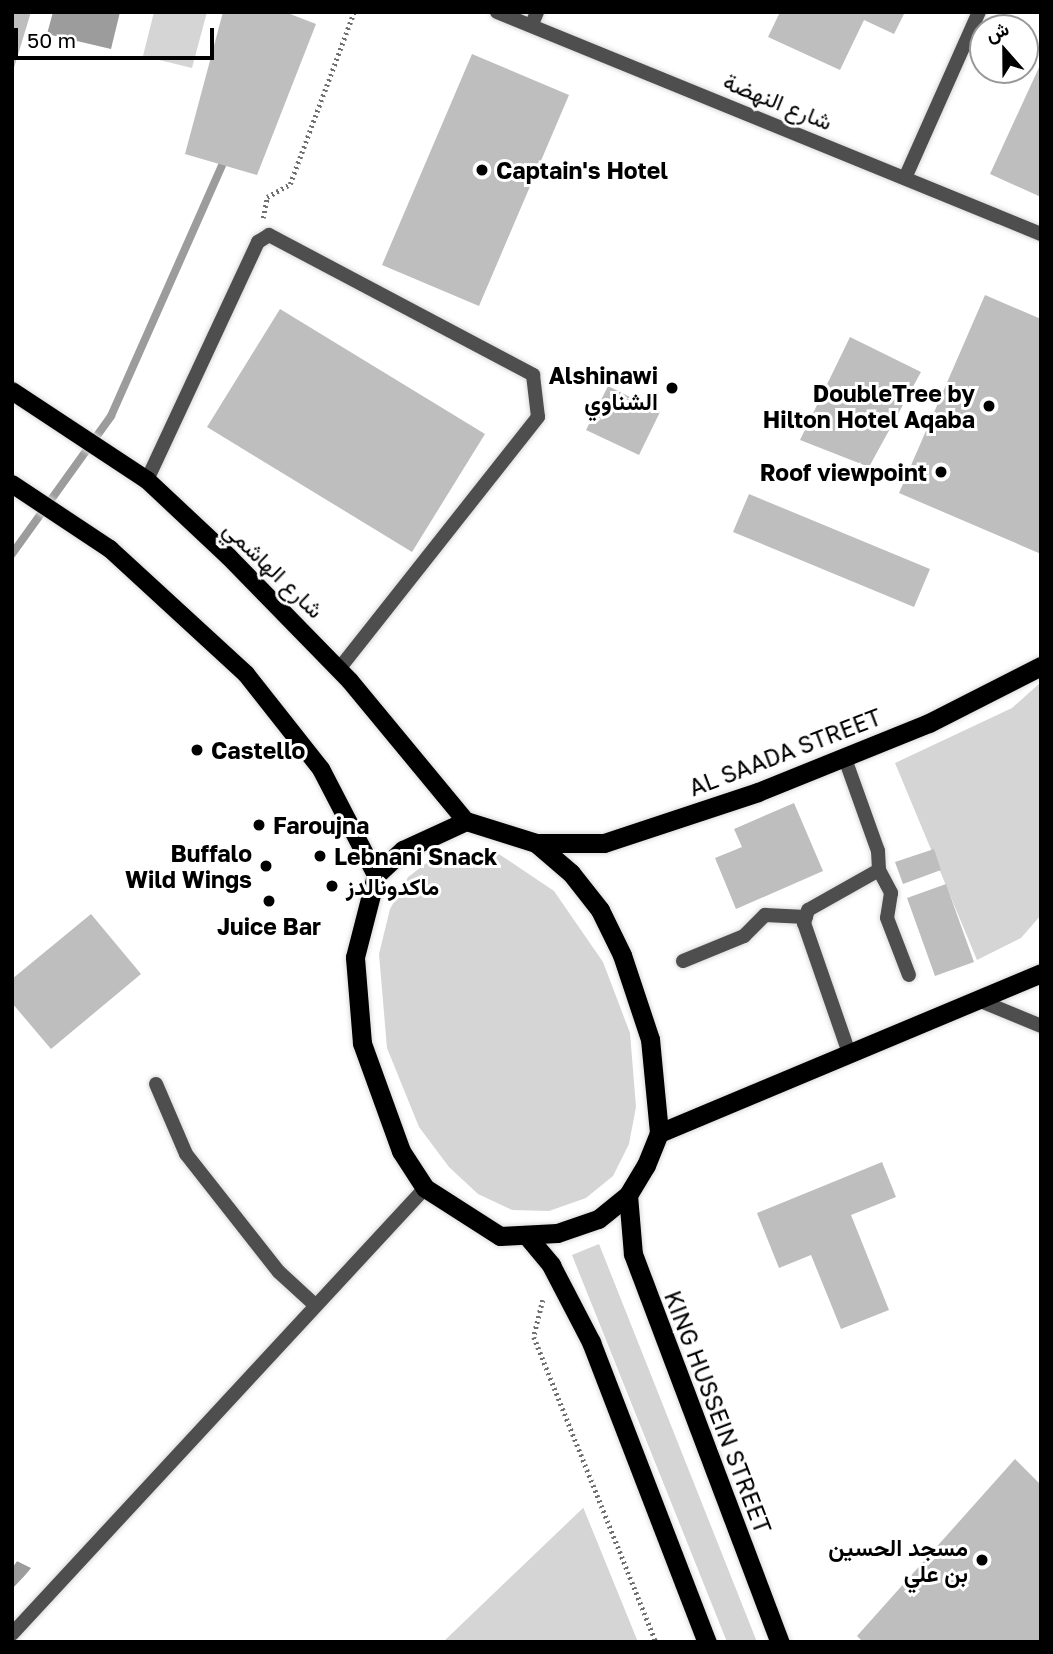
<!DOCTYPE html>
<html>
<head>
<meta charset="utf-8">
<style>
	body { margin:0 }
	#map { position:relative; width:1053px; height:1654px; overflow:hidden; background:#fff; font-family:"Golos Text",Vazirmatn,sans-serif }
	div>[style] { position:absolute }
	.green>* { inset:0; background:#d5d5d5 }
	.water>* { inset:0; background:#9c9c9c }
	.pier>* { inset:0; background:#fff }
	.stream>* { height:8px; margin:-4px; padding:0 4px; transform-origin:4px; border-radius:4px; background:#9c9c9c }
	.building>* { inset:0; background:#bebebe }
	.path>* { height:4.5px; margin-top:-2.25px; transform-origin:0; background:repeating-linear-gradient(90deg,#707070 0 2px,transparent 0 5.5px) }
	.roads { filter:drop-shadow(0 0 2px #dbdbdb) drop-shadow(0 0 2px #dbdbdb) }
	.service>* { height:14px; margin:-7px; padding:0 7px; transform-origin:7px; border-radius:7px; background:#4e4e4e }
	.minor>* { height:14px; margin:-7px; padding:0 7px; transform-origin:7px; border-radius:7px; background:#4e4e4e }
	.tertiary>* { height:14px; margin:-7px; padding:0 7px; transform-origin:7px; border-radius:7px; background:#4e4e4e }
	.primary>* { height:18px; margin:-9px; padding:0 9px; transform-origin:9px; border-radius:9px; background:#000 }
	.trunk>* { height:19px; margin:-9.5px; padding:0 9.5px; transform-origin:9.5px; border-radius:9.5px; background:#000 }
	.dots>* { width:19px; height:19px; translate:-50% -50%; box-sizing:border-box; border:4px solid #fff; border-radius:50% }
	span { translate:-50% -50%; white-space:nowrap; text-align:center; line-height:1.15; -webkit-text-stroke:6px #fff; paint-order:stroke }
	.street-label { font-size:23px; color:#000 }
	.poi-label { font-size:23px; color:#000; font-weight:700 }
	.left { translate:0 -50%; text-align:left }
	.right { translate:-100% -50%; text-align:right }
	.frame { position:absolute; inset:0; border:14px solid #000; pointer-events:none }
	.north { position:absolute; left:969px; top:14px; width:70px; height:70px; box-sizing:border-box; background:#fff; border:2px solid #999; border-radius:50%; rotate:339deg; font-size:19px; font-weight:700; line-height:28px; text-align:center; color:#000 }
	.north::after { content:''; display:block; margin:auto; width:24px; height:32px; background:#000; clip-path:polygon(50% 0,100% 100%,50% 72%,0 100%) }
	.scale { position:absolute; left:14px; top:28px; width:200px; height:32px; box-sizing:border-box; border:4px solid #000; border-top:0; padding-left:9px; font-size:21px; line-height:24px; white-space:nowrap; color:#000; -webkit-text-stroke:5px #fff; paint-order:stroke }
</style>
</head>
<body>
<div id="map">
	<div class="green">
		<div style="clip-path:polygon(154px 12px,207px 12px,192px 68px,143px 56px)"></div>
		<div style="clip-path:polygon(1041px 682px,1041px 915px,1021px 938px,977px 960px,895px 763px,1012px 708px)"></div>
		<div style="clip-path:polygon(465px 851px,496px 852px,554px 891px,603px 962px,630px 1033px,636px 1107px,629px 1144px,613px 1176px,586px 1198px,549px 1211px,512px 1210px,478px 1194px,449px 1167px,419px 1127px,387px 1048px,379px 954px,390px 909px,408px 877px,432px 859px)"></div>
		<div style="clip-path:polygon(599px 1244px,757px 1642px,727px 1642px,572px 1255px)"></div>
		<div style="clip-path:polygon(583px 1507px,638px 1642px,443px 1642px,583px 1508px)"></div>
	</div>
	<div class="water">
		<div style="clip-path:polygon(53px 12px,120px 12px,111px 49px,47px 34px)"></div>
		<div style="clip-path:polygon(17px 1561px,32px 1568px,12px 1589px,12px 1568px)"></div>
	</div>
	<div class="pier">
		<div style="clip-path:polygon(17px 1557px,35px 1568px,12px 1592px,31px 1568px,17px 1561px,12px 1568px)"></div>
	</div>
	<div class="stream">
		<div style="left:12px;top:554px;width:170px;rotate:-54.3deg"></div>
		<div style="left:111px;top:416px;width:274px;rotate:-66.1deg"></div>
	</div>
	<div class="building">
		<div style="clip-path:polygon(12px 12px,31px 12px,13px 71px,12px 71px)"></div>
		<div style="clip-path:polygon(223px 12px,285px 12px,316px 24px,257px 175px,185px 154px)"></div>
		<div style="clip-path:polygon(780px 12px,905px 12px,894px 34px,864px 20px,840px 70px,768px 37px)"></div>
		<div style="clip-path:polygon(472px 54px,569px 95px,479px 306px,382px 265px)"></div>
		<div style="clip-path:polygon(1041px 63px,1041px 197px,990px 174px)"></div>
		<div style="clip-path:polygon(985px 295px,1041px 319px,1041px 554px,899px 493px)"></div>
		<div style="clip-path:polygon(280px 309px,485px 434px,412px 552px,207px 427px)"></div>
		<div style="clip-path:polygon(850px 337px,921px 372px,869px 467px,800px 440px)"></div>
		<div style="clip-path:polygon(608px 386px,660px 412px,639px 455px,586px 430px)"></div>
		<div style="clip-path:polygon(749px 494px,930px 569px,914px 607px,733px 532px)"></div>
		<div style="clip-path:polygon(794px 803px,823px 871px,736px 909px,715px 858px,742px 847px,734px 829px)"></div>
		<div style="clip-path:polygon(934px 849px,941px 870px,903px 884px,895px 862px)"></div>
		<div style="clip-path:polygon(946px 884px,974px 962px,935px 976px,907px 898px)"></div>
		<div style="clip-path:polygon(91px 914px,141px 974px,51px 1049px,12px 1003px,12px 979px)"></div>
		<div style="clip-path:polygon(882px 1162px,896px 1197px,851px 1215px,889px 1310px,841px 1329px,811px 1255px,779px 1268px,757px 1213px)"></div>
		<div style="clip-path:polygon(1015px 1459px,1041px 1485px,1041px 1642px,863px 1642px,857px 1636px)"></div>
	</div>
	<div class="path">
		<div style="left:263px;top:218px;width:21px;rotate:-79deg"></div>
		<div style="left:267px;top:197px;width:26px;rotate:-29deg"></div>
		<div style="left:290px;top:184px;width:184px;rotate:-69.6deg"></div>
		<div style="left:543px;top:1300px;width:38px;rotate:104deg"></div>
		<div style="left:534px;top:1337px;width:328px;rotate:68.2deg"></div>
	</div>
	<div class="roads">
		<div class="service">
			<div style="left:147px;top:480px;width:263px;rotate:-65deg"></div>
			<div style="left:258px;top:242px;width:13px;rotate:-32deg"></div>
			<div style="left:269px;top:235px;width:299px;rotate:27.9deg"></div>
			<div style="left:533px;top:375px;width:42px;rotate:83.2deg"></div>
			<div style="left:538px;top:417px;width:321px;rotate:128.3deg"></div>
			<div style="left:844px;top:756px;width:101px;rotate:70.3deg"></div>
			<div style="left:878px;top:851px;width:19px;rotate:87deg"></div>
			<div style="left:879px;top:870px;width:81px;rotate:150.6deg"></div>
			<div style="left:808px;top:910px;width:14px;rotate:107deg"></div>
			<div style="left:804px;top:923px;width:138px;rotate:70.9deg"></div>
			<div style="left:879px;top:870px;width:26px;rotate:62deg"></div>
			<div style="left:891px;top:893px;width:25px;rotate:99deg"></div>
			<div style="left:887px;top:918px;width:61px;rotate:68.9deg"></div>
			<div style="left:683px;top:961px;width:66px;rotate:-22.3deg"></div>
			<div style="left:744px;top:936px;width:30px;rotate:-45deg"></div>
			<div style="left:765px;top:915px;width:41px;rotate:2.8deg"></div>
			<div style="left:156px;top:1084px;width:76px;rotate:66.8deg"></div>
			<div style="left:186px;top:1154px;width:150px;rotate:51.8deg"></div>
			<div style="left:279px;top:1272px;width:49px;rotate:42.5deg"></div>
			<div style="left:12px;top:1634px;width:608px;rotate:-47.2deg"></div>
		</div>
		<div class="minor">
			<div style="left:532px;top:24px;width:13px;rotate:-67deg"></div>
			<div style="left:905px;top:178px;width:182px;rotate:-66deg"></div>
			<div style="left:978px;top:1000px;width:68px;rotate:22.4deg"></div>
		</div>
		<div class="tertiary">
			<div style="left:497px;top:12px;width:588px;rotate:22.2deg"></div>
		</div>
		<div class="primary">
			<div style="left:12px;top:391px;width:162px;rotate:33.4deg"></div>
			<div style="left:147px;top:480px;width:112px;rotate:43.2deg"></div>
			<div style="left:229px;top:557px;width:173px;rotate:45.7deg"></div>
			<div style="left:350px;top:681px;width:182px;rotate:50.4deg"></div>
			<div style="left:12px;top:484px;width:118px;rotate:33.6deg"></div>
			<div style="left:110px;top:549px;width:185px;rotate:42.6deg"></div>
			<div style="left:246px;top:674px;width:121px;rotate:51.7deg"></div>
			<div style="left:321px;top:769px;width:119px;rotate:62.6deg"></div>
		</div>
		<div class="trunk">
			<div style="left:466px;top:821px;width:73px;rotate:17.4deg"></div>
			<div style="left:536px;top:843px;width:46px;rotate:40.6deg"></div>
			<div style="left:571px;top:873px;width:47px;rotate:51.9deg"></div>
			<div style="left:600px;top:910px;width:50px;rotate:63.9deg"></div>
			<div style="left:622px;top:955px;width:89px;rotate:71.6deg"></div>
			<div style="left:650px;top:1039px;width:94px;rotate:84.5deg"></div>
			<div style="left:659px;top:1133px;width:35px;rotate:112deg"></div>
			<div style="left:646px;top:1165px;width:35px;rotate:121deg"></div>
			<div style="left:628px;top:1195px;width:38px;rotate:141deg"></div>
			<div style="left:598px;top:1219px;width:43px;rotate:161.1deg"></div>
			<div style="left:557px;top:1233px;width:57px;rotate:177deg"></div>
			<div style="left:500px;top:1236px;width:89px;rotate:-147.4deg"></div>
			<div style="left:425px;top:1188px;width:44px;rotate:-123deg"></div>
			<div style="left:401px;top:1151px;width:115px;rotate:-109.9deg"></div>
			<div style="left:362px;top:1043px;width:86px;rotate:-94.7deg"></div>
			<div style="left:355px;top:957px;width:85px;rotate:-75.6deg"></div>
			<div style="left:376px;top:875px;width:37px;rotate:-43deg"></div>
			<div style="left:403px;top:850px;width:69px;rotate:-24.7deg"></div>
			<div style="left:536px;top:843px;width:68px"></div>
			<div style="left:604px;top:843px;width:162px;rotate:-18.3deg"></div>
			<div style="left:758px;top:792px;width:184px;rotate:-22deg"></div>
			<div style="left:929px;top:723px;width:126px;rotate:-27deg"></div>
			<div style="left:659px;top:1133px;width:414px;rotate:-22.7deg"></div>
			<div style="left:628px;top:1195px;width:59px;rotate:85.2deg"></div>
			<div style="left:633px;top:1254px;width:415px;rotate:69.3deg"></div>
			<div style="left:527px;top:1236px;width:38px;rotate:50deg"></div>
			<div style="left:551px;top:1265px;width:87px;rotate:62.5deg"></div>
			<div style="left:591px;top:1342px;width:322px;rotate:68.9deg"></div>
		</div>
	</div>
	<div class="dots">
		<div style="left:482px;top:170px;background:#000"></div>
		<div style="left:672px;top:388px;background:#000"></div>
		<div style="left:989px;top:406px;background:#000"></div>
		<div style="left:941px;top:472px;background:#000"></div>
		<div style="left:197px;top:750px;background:#000"></div>
		<div style="left:259px;top:825px;background:#000"></div>
		<div style="left:320px;top:856px;background:#000"></div>
		<div style="left:266px;top:866px;background:#000"></div>
		<div style="left:332px;top:886px;background:#000"></div>
		<div style="left:269px;top:901px;background:#000"></div>
		<div style="left:982px;top:1560px;background:#000"></div>
	</div>
	<div class="street-label">
		<span style="left:778px;top:101px;rotate:22deg">شارع النهضة</span>
		<span style="left:274px;top:569px;rotate:44deg">شارع الهاشمي</span>
		<span style="left:785px;top:752px;rotate:-21deg">AL SAADA STREET</span>
		<span style="left:718px;top:1412px;rotate:69deg">KING HUSSEIN STREET</span>
	</div>
	<div class="poi-label">
		<span class="left" style="left:496px;top:170px">Captain's Hotel</span>
		<span class="right" style="left:658px;top:388px">Alshinawi<br>الشناوي</span>
		<span class="right" style="left:975px;top:406px">DoubleTree by<br>Hilton Hotel Aqaba</span>
		<span class="right" style="left:927px;top:472px">Roof viewpoint</span>
		<span class="left" style="left:211px;top:750px">Castello</span>
		<span class="left" style="left:273px;top:825px">Faroujna</span>
		<span class="right" style="left:252px;top:866px">Buffalo<br>Wild Wings</span>
		<span class="left" style="left:334px;top:856px">Lebnani Snack</span>
		<span class="left" style="left:346px;top:886px">ماكدونالدز</span>
		<span style="left:269px;top:926px">Juice Bar</span>
		<span class="right" style="left:968px;top:1560px">مسجد الحسين<br>بن علي</span>
	</div>
	<div class="frame"></div>
	<div class="north">ش</div>
	<div class="scale">50 m</div>
</div>
</body>
</html>
